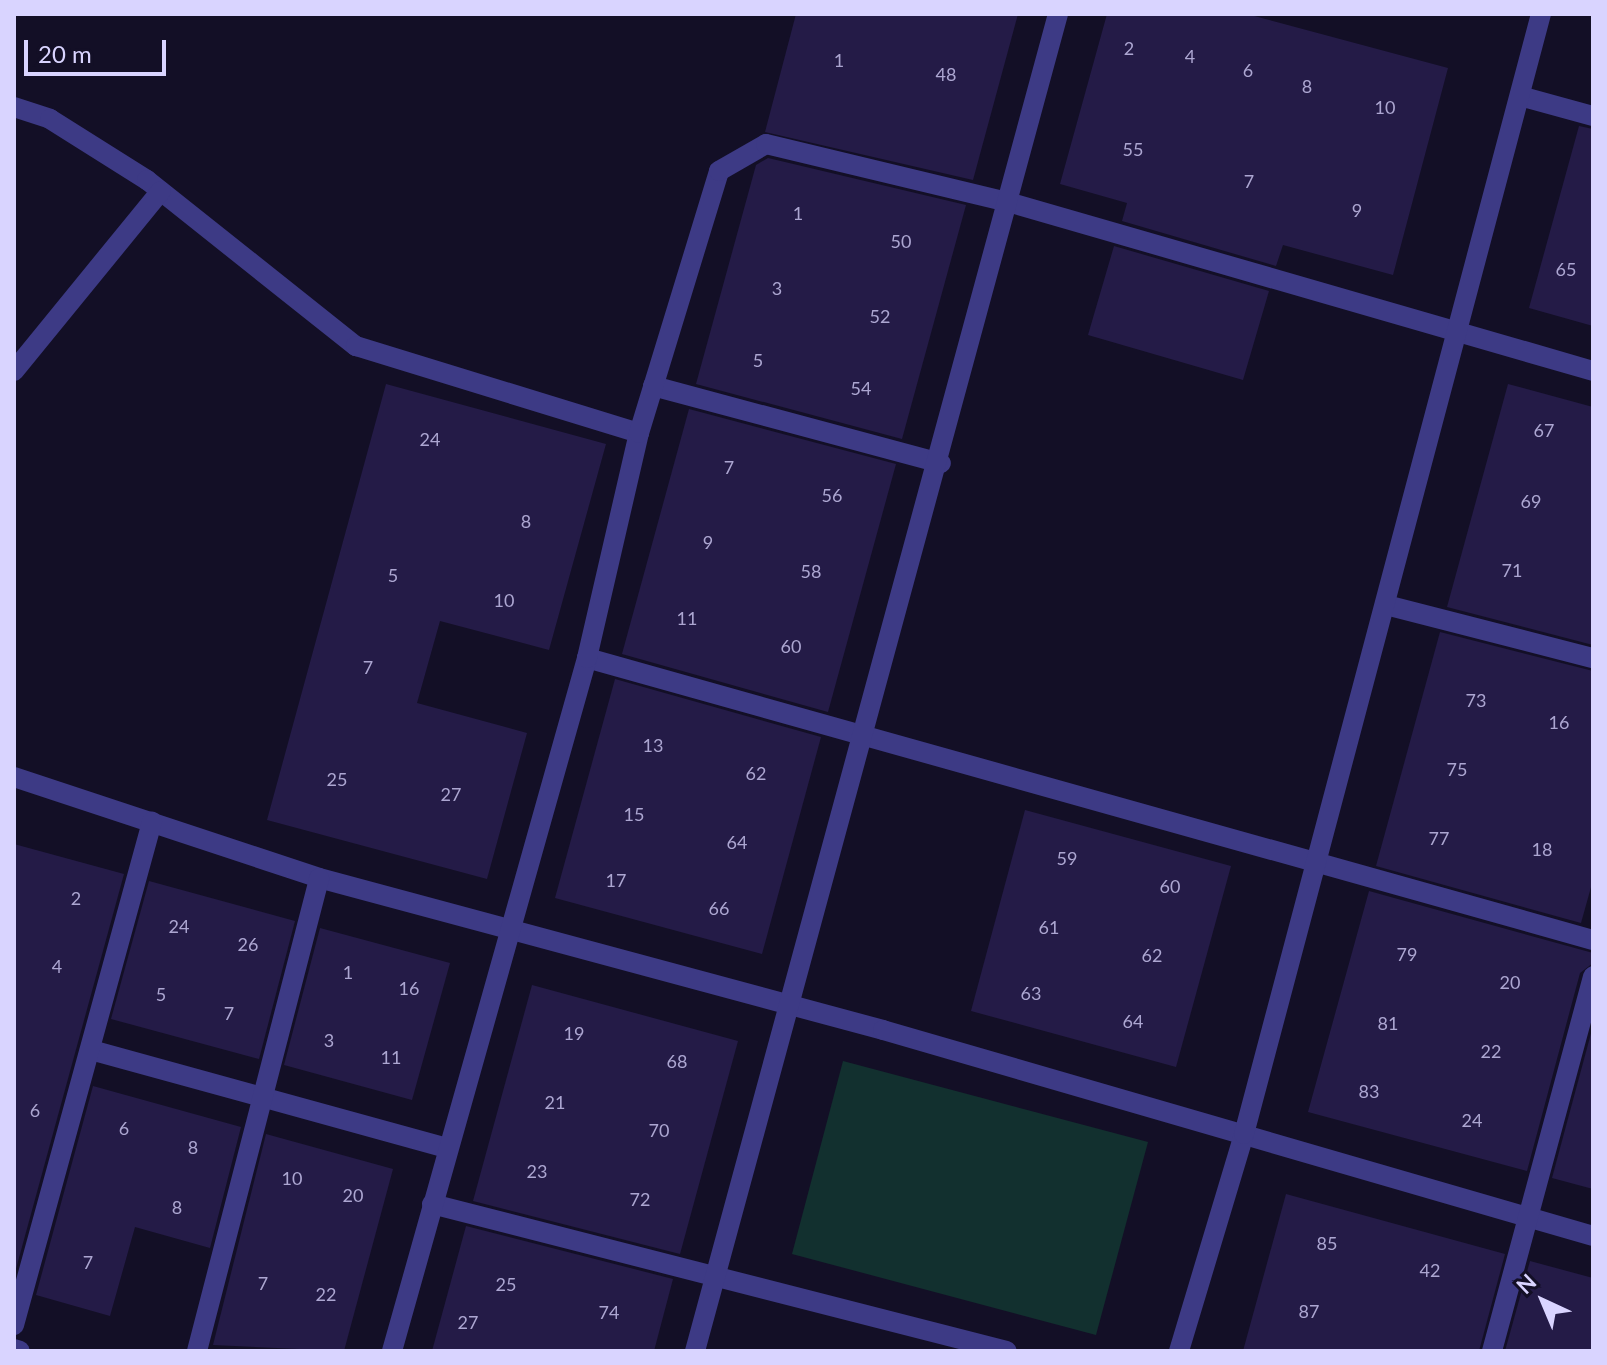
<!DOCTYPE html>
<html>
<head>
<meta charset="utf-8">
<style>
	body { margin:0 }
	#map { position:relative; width:1607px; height:1365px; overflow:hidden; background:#130f26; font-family:Lato,sans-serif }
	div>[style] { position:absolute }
	.green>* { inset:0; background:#12302f }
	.building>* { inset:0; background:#241b47 }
	.minor>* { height:20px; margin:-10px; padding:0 10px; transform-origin:10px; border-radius:10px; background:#3d3a85 }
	span { translate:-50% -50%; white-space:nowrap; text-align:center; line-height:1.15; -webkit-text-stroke:6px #130f26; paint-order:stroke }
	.number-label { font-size:18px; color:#aca6d1 }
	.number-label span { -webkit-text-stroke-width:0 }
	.frame { position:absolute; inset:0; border:16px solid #d9d4ff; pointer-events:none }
	.north { position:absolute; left:1503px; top:1261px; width:80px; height:80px; -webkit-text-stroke:6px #130f26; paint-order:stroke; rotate:316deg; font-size:22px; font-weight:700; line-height:32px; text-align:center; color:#d9d4ff }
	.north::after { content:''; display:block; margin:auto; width:28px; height:36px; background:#d9d4ff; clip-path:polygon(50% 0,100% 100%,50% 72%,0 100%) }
	.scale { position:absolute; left:24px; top:40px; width:142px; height:36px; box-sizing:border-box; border:4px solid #d9d4ff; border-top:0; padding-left:10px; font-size:24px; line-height:28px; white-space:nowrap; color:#d9d4ff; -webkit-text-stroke:6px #130f26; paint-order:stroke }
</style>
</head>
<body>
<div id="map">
	<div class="green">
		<div style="clip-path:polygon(843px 1061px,1148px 1142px,1096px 1335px,792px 1254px)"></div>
	</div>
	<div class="building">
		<div style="clip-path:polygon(796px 14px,1018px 14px,973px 180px,765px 132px)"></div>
		<div style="clip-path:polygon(1107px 14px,1247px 14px,1448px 68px,1393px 275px,1283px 245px,1276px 266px,1122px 221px,1127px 203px,1060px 184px)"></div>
		<div style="clip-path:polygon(1579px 126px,1593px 129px,1593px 326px,1529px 308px)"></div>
		<div style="clip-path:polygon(768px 158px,966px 205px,902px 439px,696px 384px,756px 165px)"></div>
		<div style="clip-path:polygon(1114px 246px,1269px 291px,1243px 380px,1088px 335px)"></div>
		<div style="clip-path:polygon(386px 384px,606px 444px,549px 650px,440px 621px,417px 703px,527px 733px,487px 879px,267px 820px)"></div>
		<div style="clip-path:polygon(1508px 384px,1593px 407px,1593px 645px,1447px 607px)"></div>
		<div style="clip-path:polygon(689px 409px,896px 464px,828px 712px,622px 654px)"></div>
		<div style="clip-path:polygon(1440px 632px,1593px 671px,1593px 880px,1581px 923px,1376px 866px)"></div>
		<div style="clip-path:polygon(615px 679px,821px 737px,762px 954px,555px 898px)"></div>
		<div style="clip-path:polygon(1025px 810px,1231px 866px,1176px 1067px,971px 1011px)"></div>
		<div style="clip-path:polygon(14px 844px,124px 874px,14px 1276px)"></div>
		<div style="clip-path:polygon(149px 881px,295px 921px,259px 1059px,111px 1019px)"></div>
		<div style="clip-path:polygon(1369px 891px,1593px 953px,1593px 963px,1580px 973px,1527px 1171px,1308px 1112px)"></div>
		<div style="clip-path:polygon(320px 928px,450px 963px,412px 1100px,284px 1065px)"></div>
		<div style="clip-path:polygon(532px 985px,738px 1041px,680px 1254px,473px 1201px)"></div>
		<div style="clip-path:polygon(1593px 1026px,1593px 1189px,1552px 1178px)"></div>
		<div style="clip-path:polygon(93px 1086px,241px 1127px,210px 1248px,135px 1227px,110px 1316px,36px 1295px)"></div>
		<div style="clip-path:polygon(266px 1134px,393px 1169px,344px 1351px,213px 1345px)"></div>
		<div style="clip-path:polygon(1286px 1194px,1505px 1254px,1479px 1351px,1243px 1351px)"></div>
		<div style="clip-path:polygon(466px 1226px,673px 1279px,654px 1351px,432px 1351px)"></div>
		<div style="clip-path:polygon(1530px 1261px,1593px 1278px,1593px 1351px,1505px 1351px)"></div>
	</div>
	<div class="minor">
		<div style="left:1520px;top:96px;width:76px;rotate:15.3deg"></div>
		<div style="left:14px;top:107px;width:38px;rotate:18deg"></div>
		<div style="left:50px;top:119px;width:115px;rotate:32.2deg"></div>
		<div style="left:147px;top:180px;width:267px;rotate:38.5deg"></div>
		<div style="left:356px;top:346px;width:296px;rotate:17.1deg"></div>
		<div style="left:14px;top:371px;width:232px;rotate:-50.8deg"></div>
		<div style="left:653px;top:386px;width:298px;rotate:15deg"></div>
		<div style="left:1386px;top:605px;width:214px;rotate:14.4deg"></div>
		<div style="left:587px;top:658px;width:1045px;rotate:15.66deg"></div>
		<div style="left:14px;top:777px;width:321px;rotate:18.3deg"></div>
		<div style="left:319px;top:878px;width:584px;rotate:15.08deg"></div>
		<div style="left:883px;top:1030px;width:739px;rotate:16.18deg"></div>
		<div style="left:91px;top:1050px;width:370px;rotate:15.4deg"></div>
		<div style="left:432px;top:1204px;width:593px;rotate:14.34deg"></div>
		<div style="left:14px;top:1325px;width:522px;rotate:-74.66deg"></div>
		<div style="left:14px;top:1349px;width:6px;rotate:18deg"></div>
		<div style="left:197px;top:1351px;width:488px;rotate:-75.5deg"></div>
		<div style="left:392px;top:1351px;width:720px;rotate:-74.28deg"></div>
		<div style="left:587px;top:658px;width:231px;rotate:-77deg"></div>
		<div style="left:639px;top:433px;width:274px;rotate:-73deg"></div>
		<div style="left:719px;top:171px;width:54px;rotate:-29.9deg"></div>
		<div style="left:766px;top:144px;width:249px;rotate:13.5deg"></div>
		<div style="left:1008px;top:202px;width:609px;rotate:16.11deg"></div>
		<div style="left:695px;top:1351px;width:1385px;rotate:-74.81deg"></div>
		<div style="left:1179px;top:1351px;width:227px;rotate:-73.3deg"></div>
		<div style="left:1244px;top:1134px;width:1159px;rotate:-75.15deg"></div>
		<div style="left:1492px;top:1351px;width:388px;rotate:-74.9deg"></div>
	</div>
	<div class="number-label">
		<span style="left:1129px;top:48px">2</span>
		<span style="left:1190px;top:56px">4</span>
		<span style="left:839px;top:60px">1</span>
		<span style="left:1248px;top:70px">6</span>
		<span style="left:946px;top:74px">48</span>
		<span style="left:1307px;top:86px">8</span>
		<span style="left:1385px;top:107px">10</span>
		<span style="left:1133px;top:149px">55</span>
		<span style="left:1249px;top:181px">7</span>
		<span style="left:1357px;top:210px">9</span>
		<span style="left:798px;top:213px">1</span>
		<span style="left:901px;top:241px">50</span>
		<span style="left:1566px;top:269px">65</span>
		<span style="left:777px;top:288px">3</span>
		<span style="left:880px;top:316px">52</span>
		<span style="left:758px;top:360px">5</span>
		<span style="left:861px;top:388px">54</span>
		<span style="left:1544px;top:430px">67</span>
		<span style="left:430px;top:439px">24</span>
		<span style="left:729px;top:467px">7</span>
		<span style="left:832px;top:495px">56</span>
		<span style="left:1531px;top:501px">69</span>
		<span style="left:526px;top:521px">8</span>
		<span style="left:708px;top:542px">9</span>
		<span style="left:1512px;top:570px">71</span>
		<span style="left:811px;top:571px">58</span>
		<span style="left:393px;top:575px">5</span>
		<span style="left:504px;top:600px">10</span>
		<span style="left:687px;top:618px">11</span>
		<span style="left:791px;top:646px">60</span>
		<span style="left:368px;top:667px">7</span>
		<span style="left:1476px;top:700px">73</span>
		<span style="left:1559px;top:722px">16</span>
		<span style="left:653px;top:745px">13</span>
		<span style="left:1457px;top:769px">75</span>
		<span style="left:756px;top:773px">62</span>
		<span style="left:337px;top:779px">25</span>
		<span style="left:451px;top:794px">27</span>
		<span style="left:634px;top:814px">15</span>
		<span style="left:1439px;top:838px">77</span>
		<span style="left:737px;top:842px">64</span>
		<span style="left:1542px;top:849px">18</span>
		<span style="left:1067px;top:858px">59</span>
		<span style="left:616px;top:880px">17</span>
		<span style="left:1170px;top:886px">60</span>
		<span style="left:76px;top:898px">2</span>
		<span style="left:719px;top:908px">66</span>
		<span style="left:179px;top:926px">24</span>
		<span style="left:1049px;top:927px">61</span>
		<span style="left:248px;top:944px">26</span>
		<span style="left:1407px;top:954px">79</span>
		<span style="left:1152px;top:955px">62</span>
		<span style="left:57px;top:966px">4</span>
		<span style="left:348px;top:972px">1</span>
		<span style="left:1510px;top:982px">20</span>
		<span style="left:409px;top:988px">16</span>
		<span style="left:1031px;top:993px">63</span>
		<span style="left:161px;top:994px">5</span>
		<span style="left:229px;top:1013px">7</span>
		<span style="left:1133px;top:1021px">64</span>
		<span style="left:1388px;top:1023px">81</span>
		<span style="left:574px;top:1033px">19</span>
		<span style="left:329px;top:1040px">3</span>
		<span style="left:1491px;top:1051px">22</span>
		<span style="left:391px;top:1057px">11</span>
		<span style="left:677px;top:1061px">68</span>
		<span style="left:1369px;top:1091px">83</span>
		<span style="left:555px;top:1102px">21</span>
		<span style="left:35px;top:1110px">6</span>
		<span style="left:1472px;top:1120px">24</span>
		<span style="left:124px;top:1128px">6</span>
		<span style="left:659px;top:1130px">70</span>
		<span style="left:193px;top:1147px">8</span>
		<span style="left:537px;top:1171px">23</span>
		<span style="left:292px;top:1178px">10</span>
		<span style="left:353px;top:1195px">20</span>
		<span style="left:640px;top:1199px">72</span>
		<span style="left:177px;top:1207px">8</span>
		<span style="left:1327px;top:1243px">85</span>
		<span style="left:88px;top:1262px">7</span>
		<span style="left:1430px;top:1270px">42</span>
		<span style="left:263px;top:1283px">7</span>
		<span style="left:506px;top:1284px">25</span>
		<span style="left:326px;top:1294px">22</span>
		<span style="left:1309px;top:1311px">87</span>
		<span style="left:609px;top:1312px">74</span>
		<span style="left:468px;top:1322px">27</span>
	</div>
	<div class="frame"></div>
	<div class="north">N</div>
	<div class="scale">20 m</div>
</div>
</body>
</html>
